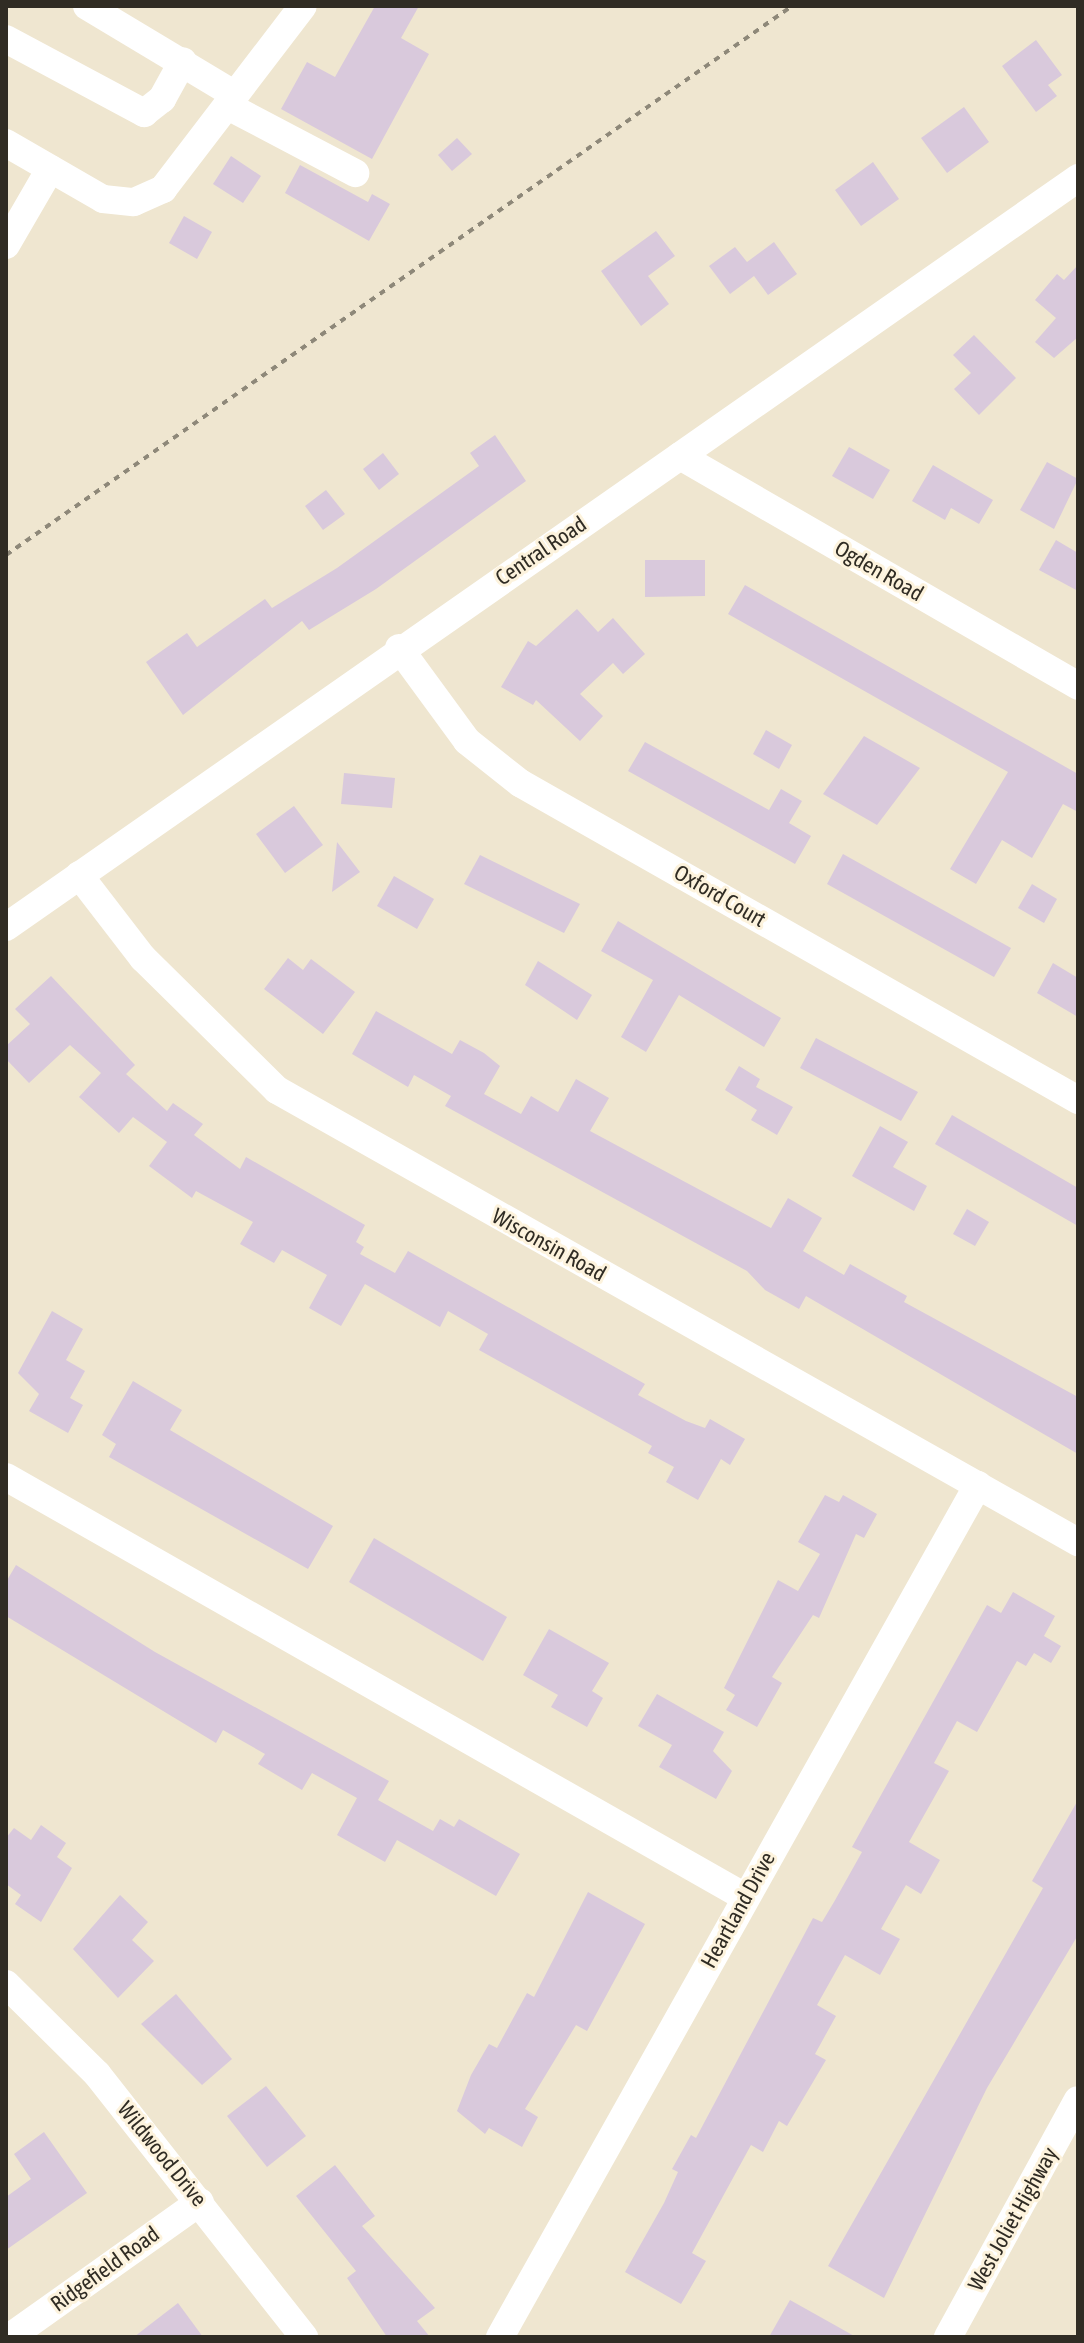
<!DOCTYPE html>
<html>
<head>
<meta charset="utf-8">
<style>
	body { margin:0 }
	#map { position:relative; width:1084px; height:2343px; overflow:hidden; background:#efe6d0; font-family:"Asap Condensed",sans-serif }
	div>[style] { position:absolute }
	.building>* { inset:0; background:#d9c9dc }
	.path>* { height:4px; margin-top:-2px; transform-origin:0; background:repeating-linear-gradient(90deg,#8e8879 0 6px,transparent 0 12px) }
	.minor>* { height:28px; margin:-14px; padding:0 14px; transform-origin:14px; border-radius:14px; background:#fff }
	span { translate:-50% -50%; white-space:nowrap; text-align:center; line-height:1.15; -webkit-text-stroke:6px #fdf3dd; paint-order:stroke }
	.street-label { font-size:22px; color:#302c24 }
	.frame { position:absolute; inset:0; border:8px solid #302c24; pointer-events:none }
</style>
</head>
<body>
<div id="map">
	<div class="building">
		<div style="clip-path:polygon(375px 6px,419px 6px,401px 38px,429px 54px,372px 159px,281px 109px,307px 62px,335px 77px)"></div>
		<div style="clip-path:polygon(1036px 40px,1062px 75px,1048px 85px,1057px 96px,1036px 112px,1002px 66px)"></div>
		<div style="clip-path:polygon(964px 107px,989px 142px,947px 173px,921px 138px)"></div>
		<div style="clip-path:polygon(457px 138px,472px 154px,452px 171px,438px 155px)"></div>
		<div style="clip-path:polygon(231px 156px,261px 176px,243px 203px,213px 184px)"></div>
		<div style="clip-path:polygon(873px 162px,899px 199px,861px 226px,835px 190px)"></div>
		<div style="clip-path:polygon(300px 165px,368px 202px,372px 194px,390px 204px,369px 241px,285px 193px)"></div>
		<div style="clip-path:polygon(184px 216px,212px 232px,197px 259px,169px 243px)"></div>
		<div style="clip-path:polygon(656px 231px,675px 256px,648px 276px,669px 304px,641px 326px,601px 271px)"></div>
		<div style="clip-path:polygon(774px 242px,797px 274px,768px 295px,754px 276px,730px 294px,709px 266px,735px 247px,747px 262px)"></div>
		<div style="clip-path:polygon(1078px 265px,1078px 337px,1054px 358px,1035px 342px,1056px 318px,1035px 300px,1057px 274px,1064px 280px)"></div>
		<div style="clip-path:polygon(974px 335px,1016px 378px,979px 415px,954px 389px,971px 373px,953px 355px)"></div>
		<div style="clip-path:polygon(495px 435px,526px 481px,376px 589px,309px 630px,302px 621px,183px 715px,146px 662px,187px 633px,197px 647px,265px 599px,272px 608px,337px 568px,479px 466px,470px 453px)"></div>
		<div style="clip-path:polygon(849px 447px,890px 470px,873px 499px,832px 476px)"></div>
		<div style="clip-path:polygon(383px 453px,399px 474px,379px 490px,363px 469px)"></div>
		<div style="clip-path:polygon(1047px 462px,1078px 479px,1054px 529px,1020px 510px)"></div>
		<div style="clip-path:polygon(933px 465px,993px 500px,979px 524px,951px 508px,945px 520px,912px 501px)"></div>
		<div style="clip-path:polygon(326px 490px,345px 514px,323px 530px,305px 506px)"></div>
		<div style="clip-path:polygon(1056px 540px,1078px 553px,1078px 591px,1039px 570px)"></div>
		<div style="clip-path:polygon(645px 560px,705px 560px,705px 596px,645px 597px)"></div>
		<div style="clip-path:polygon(745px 585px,1078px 774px,1078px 812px,1063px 804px,1032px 858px,1002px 840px,976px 884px,950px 869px,1008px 772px,728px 614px)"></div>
		<div style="clip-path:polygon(577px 609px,598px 632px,613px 618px,645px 654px,623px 674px,613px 663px,580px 694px,603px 716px,580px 741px,536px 700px,533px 705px,501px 687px,528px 641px,536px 646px)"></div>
		<div style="clip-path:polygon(766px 730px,792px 745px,779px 769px,753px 754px)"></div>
		<div style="clip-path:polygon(864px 736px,920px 768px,877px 825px,823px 794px)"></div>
		<div style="clip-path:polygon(645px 742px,769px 810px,781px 789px,802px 801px,789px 823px,811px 836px,795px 864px,628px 771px)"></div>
		<div style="clip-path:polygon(344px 773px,395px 778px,392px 808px,341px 804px)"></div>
		<div style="clip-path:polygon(294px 806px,323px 845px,285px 873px,256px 834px)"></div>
		<div style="clip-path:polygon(337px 842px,360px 872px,332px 892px)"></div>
		<div style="clip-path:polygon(843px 854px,1011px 948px,994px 977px,827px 884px)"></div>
		<div style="clip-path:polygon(480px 855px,580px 904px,564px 933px,464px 884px)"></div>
		<div style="clip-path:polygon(394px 876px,434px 899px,417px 929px,377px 906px)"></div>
		<div style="clip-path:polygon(1032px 884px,1057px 899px,1044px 923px,1018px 908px)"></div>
		<div style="clip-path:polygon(618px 921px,781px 1018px,764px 1047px,679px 995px,646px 1052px,621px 1037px,653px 980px,601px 951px)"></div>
		<div style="clip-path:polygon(288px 958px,303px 970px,311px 959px,355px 992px,323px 1034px,264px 989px)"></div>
		<div style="clip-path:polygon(538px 961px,592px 995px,577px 1020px,525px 985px)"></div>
		<div style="clip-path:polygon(1053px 963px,1078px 978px,1078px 1017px,1037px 993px)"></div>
		<div style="clip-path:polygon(51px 976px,135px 1065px,126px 1074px,167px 1111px,173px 1103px,203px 1124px,194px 1135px,240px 1169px,246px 1157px,365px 1225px,356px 1242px,364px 1247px,360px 1254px,395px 1273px,408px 1251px,645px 1384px,638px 1395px,686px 1421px,705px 1428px,710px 1419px,745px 1439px,730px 1465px,721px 1459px,698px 1500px,666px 1482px,674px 1467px,648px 1453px,652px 1446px,479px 1350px,488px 1334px,448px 1311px,440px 1327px,365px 1284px,341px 1326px,309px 1308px,327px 1275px,282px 1250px,274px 1263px,240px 1244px,253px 1222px,196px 1191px,192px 1198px,149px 1166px,167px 1142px,133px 1117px,119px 1133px,79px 1097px,101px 1073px,70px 1045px,29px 1083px,6px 1059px,6px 1046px,30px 1024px,15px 1009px)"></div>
		<div style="clip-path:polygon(376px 1011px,452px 1054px,460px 1040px,484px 1053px,500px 1066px,484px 1094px,521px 1114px,531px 1096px,558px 1112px,576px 1079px,609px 1098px,590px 1131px,771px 1228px,788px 1198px,822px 1218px,803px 1251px,844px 1275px,850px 1264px,907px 1296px,904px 1302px,1078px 1397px,1078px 1454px,806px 1296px,799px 1309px,765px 1290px,747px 1271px,445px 1106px,451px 1096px,414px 1075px,408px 1087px,352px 1054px)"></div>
		<div style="clip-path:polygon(816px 1038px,918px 1092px,901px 1121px,800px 1068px)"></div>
		<div style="clip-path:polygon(739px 1066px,760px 1079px,756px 1087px,793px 1107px,777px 1135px,751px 1120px,757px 1110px,725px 1090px)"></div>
		<div style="clip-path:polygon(952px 1115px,1078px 1188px,1078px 1226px,935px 1144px)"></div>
		<div style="clip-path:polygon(880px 1126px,908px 1142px,893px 1167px,927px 1186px,914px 1211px,852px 1176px)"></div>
		<div style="clip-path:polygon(967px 1209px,989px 1222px,975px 1246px,953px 1234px)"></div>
		<div style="clip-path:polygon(52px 1311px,83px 1329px,66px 1360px,85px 1371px,70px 1398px,83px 1405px,68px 1433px,29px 1411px,39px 1394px,18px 1373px)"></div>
		<div style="clip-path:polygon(133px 1381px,182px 1410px,170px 1430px,333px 1526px,308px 1569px,109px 1457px,116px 1444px,102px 1435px)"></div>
		<div style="clip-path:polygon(825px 1495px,839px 1502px,843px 1495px,877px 1514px,864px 1538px,856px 1534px,819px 1618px,813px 1615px,772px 1677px,782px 1683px,757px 1727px,726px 1710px,735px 1695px,724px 1688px,778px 1580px,798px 1591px,820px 1554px,798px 1542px)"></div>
		<div style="clip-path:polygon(374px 1538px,507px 1617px,483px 1661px,349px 1582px)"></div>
		<div style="clip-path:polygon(16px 1565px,155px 1652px,389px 1781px,378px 1800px,433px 1831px,440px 1819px,454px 1827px,459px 1819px,520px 1854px,496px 1896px,397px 1840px,385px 1862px,337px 1835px,357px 1798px,312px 1773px,302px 1790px,258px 1764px,265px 1754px,223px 1730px,216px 1743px,6px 1616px,6px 1582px)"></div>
		<div style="clip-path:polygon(1013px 1592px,1055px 1616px,1044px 1636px,1061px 1646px,1051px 1663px,1034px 1653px,1026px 1666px,1017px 1661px,977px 1732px,957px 1721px,934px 1763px,949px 1771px,909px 1842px,940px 1860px,921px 1894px,906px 1885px,881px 1929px,900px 1939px,880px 1975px,845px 1955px,817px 2005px,836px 2016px,815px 2054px,826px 2060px,787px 2126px,779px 2121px,763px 2152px,751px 2145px,692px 2253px,706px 2261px,681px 2304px,625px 2272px,664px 2203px,678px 2172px,672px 2169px,691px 2135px,696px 2138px,813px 1918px,822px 1922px,834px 1902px,862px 1852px,852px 1847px,987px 1605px,1001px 1613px)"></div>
		<div style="clip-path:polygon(549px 1629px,609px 1663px,592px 1691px,603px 1698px,587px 1727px,551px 1707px,558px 1695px,523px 1675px)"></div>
		<div style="clip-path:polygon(657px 1694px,724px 1732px,713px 1751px,732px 1771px,716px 1799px,659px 1767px,672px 1745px,638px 1726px)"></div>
		<div style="clip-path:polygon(1078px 1800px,1078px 1935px,987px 2088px,884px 2298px,828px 2266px,1043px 1888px,1032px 1881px)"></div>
		<div style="clip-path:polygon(41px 1825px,66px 1843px,57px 1857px,72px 1868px,41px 1922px,15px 1904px,21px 1895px,6px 1884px,6px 1838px,14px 1828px,31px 1840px)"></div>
		<div style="clip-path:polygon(588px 1892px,645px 1924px,587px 2031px,576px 2025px,525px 2109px,538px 2117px,522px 2147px,489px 2128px,485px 2134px,457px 2111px,471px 2075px,489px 2044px,497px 2048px,527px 1993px,534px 1997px)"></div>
		<div style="clip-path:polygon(120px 1895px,148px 1922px,132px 1940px,154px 1961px,118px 1998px,73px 1949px)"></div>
		<div style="clip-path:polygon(176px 1994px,232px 2059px,202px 2085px,141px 2024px)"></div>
		<div style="clip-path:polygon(266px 2086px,306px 2136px,267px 2167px,227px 2116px)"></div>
		<div style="clip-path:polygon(44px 2132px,87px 2193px,6px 2250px,6px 2197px,31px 2179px,14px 2154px)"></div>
		<div style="clip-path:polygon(335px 2165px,375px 2216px,362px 2226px,435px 2308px,417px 2321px,430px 2337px,387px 2337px,347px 2278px,356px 2271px,296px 2196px)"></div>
		<div style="clip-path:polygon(790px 2300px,856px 2337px,769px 2337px)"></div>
		<div style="clip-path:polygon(178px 2303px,203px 2337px,134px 2337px,152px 2323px)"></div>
	</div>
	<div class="path">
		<div style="left:6px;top:555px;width:959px;rotate:-34.93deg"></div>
	</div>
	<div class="minor">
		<div style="left:87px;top:6px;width:173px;rotate:31deg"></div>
		<div style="left:6px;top:39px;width:157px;rotate:28.2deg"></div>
		<div style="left:144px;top:113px;width:23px;rotate:-38deg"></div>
		<div style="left:162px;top:99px;width:43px;rotate:-61.1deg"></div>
		<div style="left:228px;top:106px;width:144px;rotate:27.8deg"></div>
		<div style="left:6px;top:143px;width:112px;rotate:30deg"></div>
		<div style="left:103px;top:199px;width:31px;rotate:6deg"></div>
		<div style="left:134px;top:202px;width:32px;rotate:-24deg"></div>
		<div style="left:163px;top:189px;width:230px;rotate:-52.6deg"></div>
		<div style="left:6px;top:245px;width:88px;rotate:-59.9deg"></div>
		<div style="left:680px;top:456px;width:460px;rotate:30deg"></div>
		<div style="left:399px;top:648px;width:115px;rotate:53.8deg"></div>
		<div style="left:467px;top:741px;width:68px;rotate:38.4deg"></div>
		<div style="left:520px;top:783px;width:642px;rotate:29.6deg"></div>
		<div style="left:79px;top:875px;width:105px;rotate:52.4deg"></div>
		<div style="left:143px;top:958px;width:188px;rotate:44.6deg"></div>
		<div style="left:277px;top:1090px;width:920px;rotate:29.44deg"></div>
		<div style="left:6px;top:927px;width:1308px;rotate:-34.94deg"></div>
		<div style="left:6px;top:1477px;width:850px;rotate:29.61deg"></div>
		<div style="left:6px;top:1984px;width:128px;rotate:44.7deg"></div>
		<div style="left:97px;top:2074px;width:335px;rotate:51.8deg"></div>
		<div style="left:10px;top:2337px;width:233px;rotate:-35.4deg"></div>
		<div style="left:500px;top:2337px;width:977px;rotate:-60.71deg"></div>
		<div style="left:948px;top:2337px;width:270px;rotate:-61.3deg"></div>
	</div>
	<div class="street-label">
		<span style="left:541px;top:551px;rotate:-34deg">Central Road</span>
		<span style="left:879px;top:571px;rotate:30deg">Ogden Road</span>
		<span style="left:720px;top:896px;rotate:30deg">Oxford Court</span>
		<span style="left:549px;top:1245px;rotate:29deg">Wisconsin Road</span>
		<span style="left:738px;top:1910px;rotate:-61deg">Heartland Drive</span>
		<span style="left:162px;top:2154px;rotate:51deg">Wildwood Drive</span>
		<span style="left:1013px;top:2219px;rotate:-61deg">West Joliet Highway</span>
		<span style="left:105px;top:2269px;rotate:-36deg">Ridgefield Road</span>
	</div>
	<div class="frame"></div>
</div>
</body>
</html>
